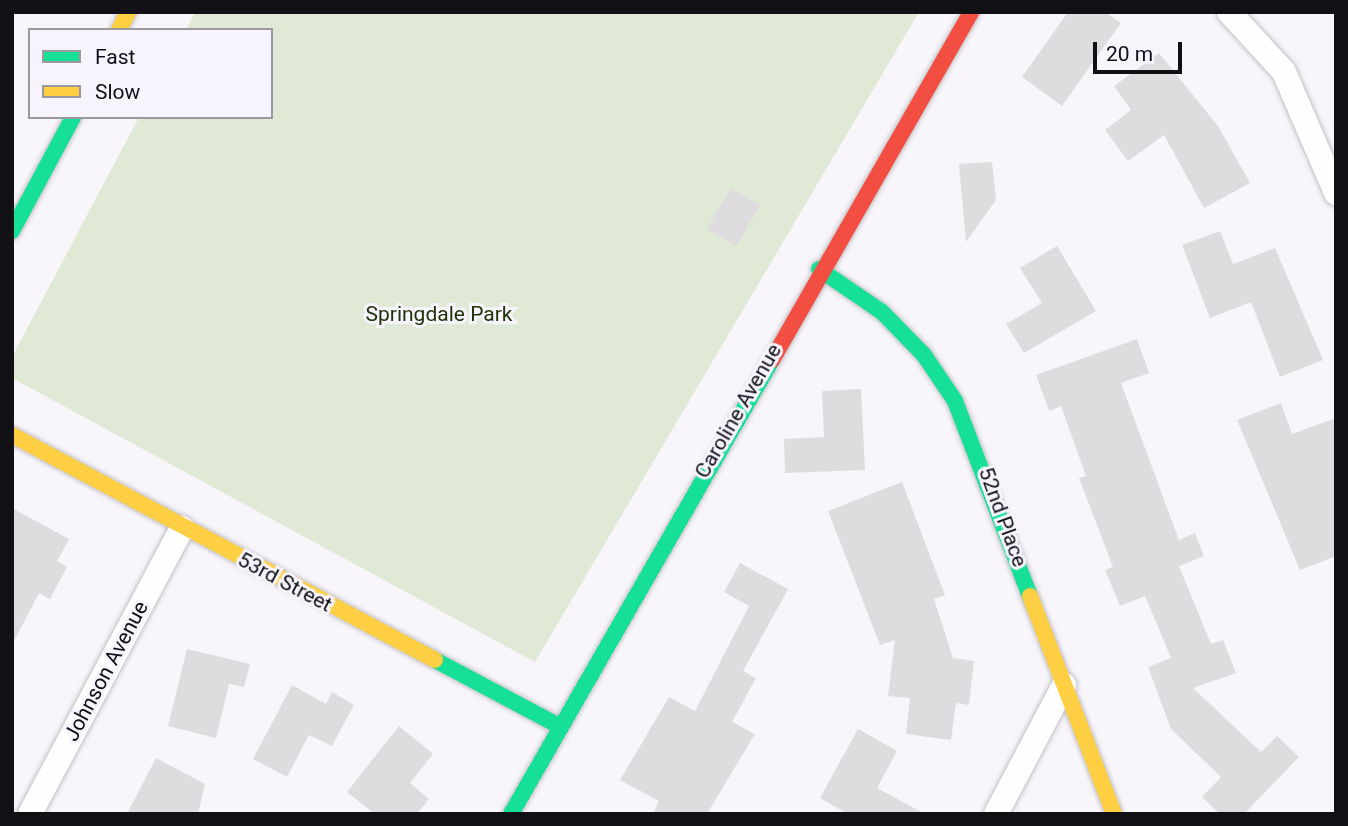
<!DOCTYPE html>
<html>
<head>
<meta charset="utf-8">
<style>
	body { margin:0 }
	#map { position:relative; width:1348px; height:826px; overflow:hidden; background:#f8f6fb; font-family:Roboto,sans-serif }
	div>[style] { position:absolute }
	.green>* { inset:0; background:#dfe9d6 }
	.building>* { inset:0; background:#dfdcdf }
	.roads { filter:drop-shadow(0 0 2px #c3c1c5) drop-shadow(0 0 2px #c3c1c5) }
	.street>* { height:24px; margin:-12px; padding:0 12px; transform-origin:12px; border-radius:12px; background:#fefefe }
	.fast>* { height:16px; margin:-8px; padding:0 8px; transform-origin:8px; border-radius:8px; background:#16e098 }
	.slow>* { height:16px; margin:-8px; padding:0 8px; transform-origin:8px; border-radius:8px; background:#ffcf43 }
	.jam>* { height:16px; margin:-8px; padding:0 8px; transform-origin:8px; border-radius:8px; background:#f24e42 }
	span { translate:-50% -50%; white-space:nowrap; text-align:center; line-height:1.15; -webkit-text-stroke:6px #f7f4fd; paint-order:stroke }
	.park-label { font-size:21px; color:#203407 }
	.street-label { font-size:21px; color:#111014 }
	.frame { position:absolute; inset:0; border:14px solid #111014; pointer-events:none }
	.legend { position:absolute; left:28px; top:28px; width:245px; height:91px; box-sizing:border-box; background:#f7f4fd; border:2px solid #9b99a0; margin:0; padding:9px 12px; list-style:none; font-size:21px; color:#111014 }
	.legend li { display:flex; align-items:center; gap:14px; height:35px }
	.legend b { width:35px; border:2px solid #9b99a0 }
	.scale { position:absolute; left:1093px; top:42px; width:89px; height:32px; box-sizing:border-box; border:4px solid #111014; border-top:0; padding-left:9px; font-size:21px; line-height:24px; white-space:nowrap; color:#111014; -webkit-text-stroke:5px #f7f4fd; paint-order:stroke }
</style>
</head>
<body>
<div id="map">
	<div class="green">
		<div style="clip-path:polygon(195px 12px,919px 12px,535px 662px,12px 378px,12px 357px,139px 117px,271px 117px,271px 30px,186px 30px)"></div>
	</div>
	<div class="building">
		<div style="clip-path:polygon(1068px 12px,1105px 12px,1121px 23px,1062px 106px,1022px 77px)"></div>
		<div style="clip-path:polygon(1159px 53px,1218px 126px,1250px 183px,1204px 208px,1164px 135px,1128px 161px,1105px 130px,1131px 110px,1114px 86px)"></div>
		<div style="clip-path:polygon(992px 162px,996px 200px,966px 242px,959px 164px)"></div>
		<div style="clip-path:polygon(731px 188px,760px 205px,736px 246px,707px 229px)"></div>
		<div style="clip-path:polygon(1220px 231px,1233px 264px,1275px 248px,1323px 360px,1280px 377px,1251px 302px,1210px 318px,1182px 245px)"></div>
		<div style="clip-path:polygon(1057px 246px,1096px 311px,1024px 353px,1006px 324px,1042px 303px,1020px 268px)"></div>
		<div style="clip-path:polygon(1137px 339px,1149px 373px,1121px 383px,1179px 540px,1195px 533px,1204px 556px,1179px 566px,1211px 644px,1223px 640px,1236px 673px,1193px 688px,1261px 752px,1277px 736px,1299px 757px,1244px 814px,1220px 814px,1202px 797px,1221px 777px,1171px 729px,1148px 667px,1171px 658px,1145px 596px,1120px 606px,1105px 570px,1113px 567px,1079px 478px,1086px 476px,1061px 406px,1049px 411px,1036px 375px)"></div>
		<div style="clip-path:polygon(861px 389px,865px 470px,785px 473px,784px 439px,824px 437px,822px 391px)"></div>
		<div style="clip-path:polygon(1281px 403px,1292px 434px,1336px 418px,1336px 556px,1300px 570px,1237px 420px)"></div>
		<div style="clip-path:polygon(902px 482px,945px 595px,934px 599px,953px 658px,974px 661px,969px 705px,956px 703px,951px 740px,906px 734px,910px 698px,888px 696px,895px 640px,880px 645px,828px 511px)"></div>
		<div style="clip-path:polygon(12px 508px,69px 539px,57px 561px,67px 567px,50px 599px,39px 593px,12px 645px)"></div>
		<div style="clip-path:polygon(740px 563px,788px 589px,743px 671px,756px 678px,732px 722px,755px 734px,707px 814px,653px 814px,659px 801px,620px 780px,669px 697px,695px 711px,749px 606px,724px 592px)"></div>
		<div style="clip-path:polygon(187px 649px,250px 664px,244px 687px,229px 684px,216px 738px,168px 726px)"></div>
		<div style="clip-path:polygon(292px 685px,326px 704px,332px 692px,354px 705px,332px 746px,309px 735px,287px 777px,253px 759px)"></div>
		<div style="clip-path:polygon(399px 726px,433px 754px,410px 783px,429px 799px,417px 814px,375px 814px,347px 792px)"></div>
		<div style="clip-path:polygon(858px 729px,897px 751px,877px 788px,925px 814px,848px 814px,820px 798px)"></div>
		<div style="clip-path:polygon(156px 758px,205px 784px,198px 814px,127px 814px)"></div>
	</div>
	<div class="roads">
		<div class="street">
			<div style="left:1229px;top:12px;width:81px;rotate:47.5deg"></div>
			<div style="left:1284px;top:72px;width:132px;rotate:66.7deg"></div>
			<div style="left:30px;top:814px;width:324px;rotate:-62deg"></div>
			<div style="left:996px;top:814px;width:146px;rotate:-62.2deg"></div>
		</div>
		<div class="fast">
			<div style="left:12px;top:231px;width:129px;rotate:-61.8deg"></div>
			<div style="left:819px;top:269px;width:76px;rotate:34.3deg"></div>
			<div style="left:882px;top:312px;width:60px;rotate:45.7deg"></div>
			<div style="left:924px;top:355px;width:55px;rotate:56deg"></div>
			<div style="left:955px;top:401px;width:209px;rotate:69deg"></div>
			<div style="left:435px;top:660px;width:140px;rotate:28deg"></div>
			<div style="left:511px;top:814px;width:524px;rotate:-60.11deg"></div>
		</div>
		<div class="slow">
			<div style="left:119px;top:30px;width:20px;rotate:-63deg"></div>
			<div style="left:12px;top:435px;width:479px;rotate:28deg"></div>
			<div style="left:1030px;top:596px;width:234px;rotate:68.9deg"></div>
		</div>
		<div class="jam">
			<div style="left:772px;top:360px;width:401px;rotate:-60.2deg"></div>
		</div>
	</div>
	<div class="park-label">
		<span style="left:439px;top:314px">Springdale Park</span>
	</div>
	<div class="street-label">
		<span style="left:738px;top:411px;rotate:-60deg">Caroline Avenue</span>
		<span style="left:1003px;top:517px;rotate:70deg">52nd Place</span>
		<span style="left:285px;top:582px;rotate:28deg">53rd Street</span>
		<span style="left:106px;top:671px;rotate:-62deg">Johnson Avenue</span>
	</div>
	<div class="frame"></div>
	<ul class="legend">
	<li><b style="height:9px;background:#16e098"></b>Fast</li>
	<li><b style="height:9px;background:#ffcf43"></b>Slow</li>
	</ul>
	<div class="scale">20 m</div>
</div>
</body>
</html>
